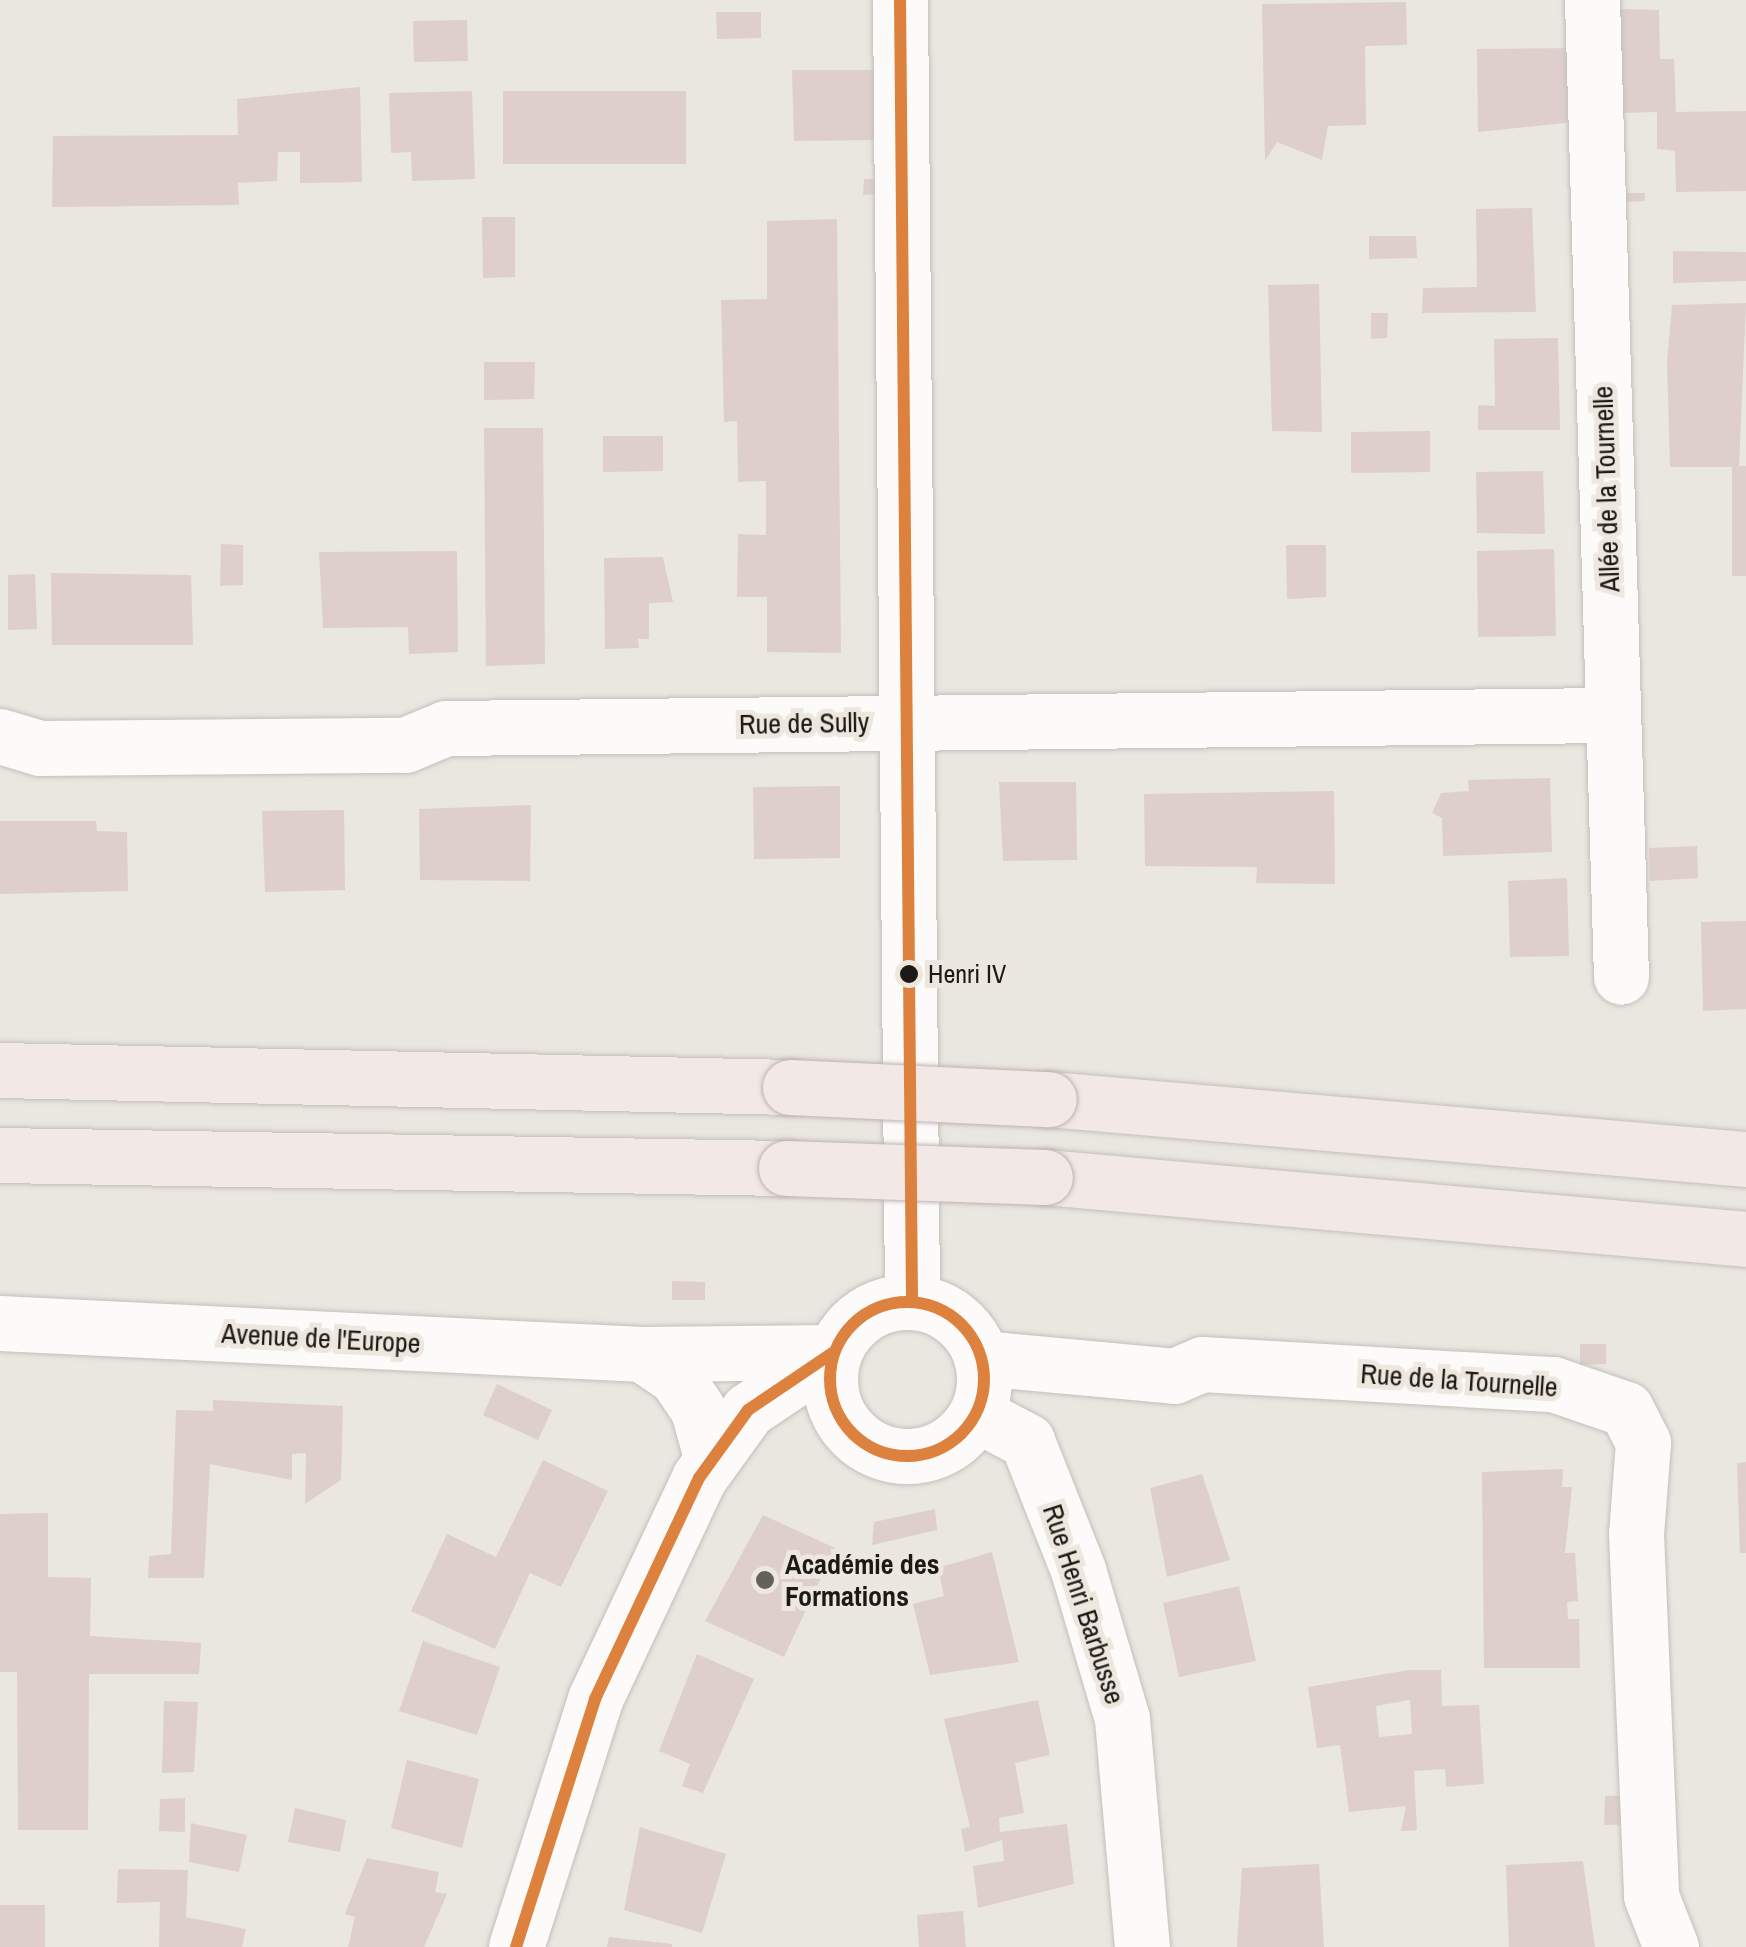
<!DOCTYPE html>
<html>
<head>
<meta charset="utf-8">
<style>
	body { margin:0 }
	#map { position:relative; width:1746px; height:1947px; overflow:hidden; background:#eae6e0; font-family:"Archivo Narrow",sans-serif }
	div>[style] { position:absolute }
	.building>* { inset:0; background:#decfcc }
	.roads { filter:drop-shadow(0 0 2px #c3c0bb) drop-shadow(0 0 2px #c3c0bb) }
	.street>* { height:55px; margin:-27.5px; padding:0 27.5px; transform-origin:27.5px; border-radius:27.5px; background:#fcfbfa }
	.street>.ring { margin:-27.5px; padding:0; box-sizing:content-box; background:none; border:55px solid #fcfbfa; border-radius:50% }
	.highway>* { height:55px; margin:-27.5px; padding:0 27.5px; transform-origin:27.5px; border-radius:27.5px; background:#f2e8e6 }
	.bridges { filter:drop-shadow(0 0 2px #bfb3b0) drop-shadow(0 0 2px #bfb3b0) }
	.highway-bridge>* { height:55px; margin:-27.5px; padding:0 27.5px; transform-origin:27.5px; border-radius:27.5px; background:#f2e8e6 }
	.bus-1>* { height:12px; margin:-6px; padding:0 6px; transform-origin:6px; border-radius:6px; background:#dd823e }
	.bus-1>.ring { margin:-6px; padding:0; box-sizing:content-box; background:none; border:12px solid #dd823e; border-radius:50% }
	.dots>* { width:28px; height:28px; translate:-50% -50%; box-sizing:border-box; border:5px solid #ede7dd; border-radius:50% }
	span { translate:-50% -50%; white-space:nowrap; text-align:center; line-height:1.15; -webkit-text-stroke:10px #ede7dd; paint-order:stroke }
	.bus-label { font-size:26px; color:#1c1916 }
	.left { translate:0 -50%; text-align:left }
	.street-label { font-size:28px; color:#1c1916 }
	.poi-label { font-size:28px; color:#1c1916; font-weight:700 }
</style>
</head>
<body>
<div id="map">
	<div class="building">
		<div style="clip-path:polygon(1406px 2px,1407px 45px,1365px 46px,1366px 125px,1328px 126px,1322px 160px,1277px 142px,1265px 161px,1262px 4px)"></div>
		<div style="clip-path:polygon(1619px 9px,1659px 10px,1660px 59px,1674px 59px,1676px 112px,1746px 111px,1746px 191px,1676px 192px,1675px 151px,1657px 149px,1657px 112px,1623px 113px)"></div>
		<div style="clip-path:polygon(716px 12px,761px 12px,761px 38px,717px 39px)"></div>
		<div style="clip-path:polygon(467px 20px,468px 61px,414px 62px,413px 21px)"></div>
		<div style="clip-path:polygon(1580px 48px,1582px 121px,1478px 132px,1477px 49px)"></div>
		<div style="clip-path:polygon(792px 70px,877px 70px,877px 140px,794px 141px)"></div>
		<div style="clip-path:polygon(360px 87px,362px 182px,300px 183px,300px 152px,278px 152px,277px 181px,238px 183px,239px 205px,52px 207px,53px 136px,238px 135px,237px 99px)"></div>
		<div style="clip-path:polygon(472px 91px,475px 179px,412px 181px,411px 152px,391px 153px,389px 93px)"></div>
		<div style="clip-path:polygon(503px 91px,686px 91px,686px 164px,503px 164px)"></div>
		<div style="clip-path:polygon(864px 179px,877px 179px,878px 194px,863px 195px)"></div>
		<div style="clip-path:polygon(1626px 193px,1645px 193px,1645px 201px,1627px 202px)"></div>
		<div style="clip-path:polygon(1532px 208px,1536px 312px,1422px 313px,1423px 288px,1477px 287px,1476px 209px)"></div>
		<div style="clip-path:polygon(482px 217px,515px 217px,515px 277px,483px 278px)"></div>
		<div style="clip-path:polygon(837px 219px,841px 653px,767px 652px,767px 597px,737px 597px,738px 534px,766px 535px,766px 481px,738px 482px,737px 421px,724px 422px,721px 300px,767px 299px,767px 221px)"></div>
		<div style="clip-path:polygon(1369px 236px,1416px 236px,1417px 258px,1369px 259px)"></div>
		<div style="clip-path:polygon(1673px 251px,1746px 252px,1746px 281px,1673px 283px)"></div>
		<div style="clip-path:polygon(1319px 284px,1322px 432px,1272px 431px,1268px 285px)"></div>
		<div style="clip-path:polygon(1746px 303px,1739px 466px,1746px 466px,1746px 576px,1732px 576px,1732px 467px,1670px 467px,1667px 362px,1672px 305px)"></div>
		<div style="clip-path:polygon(1371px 313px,1388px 313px,1387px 338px,1371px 339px)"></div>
		<div style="clip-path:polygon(1558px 338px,1560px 430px,1478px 430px,1478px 405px,1495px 406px,1494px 339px)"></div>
		<div style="clip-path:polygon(484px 362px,535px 362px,534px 399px,484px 400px)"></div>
		<div style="clip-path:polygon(484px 428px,543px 428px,545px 664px,486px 666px)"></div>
		<div style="clip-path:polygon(1430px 431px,1430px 472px,1351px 473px,1351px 432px)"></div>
		<div style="clip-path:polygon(603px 436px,663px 436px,663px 471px,603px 472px)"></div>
		<div style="clip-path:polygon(1543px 471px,1545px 534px,1477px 533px,1476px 472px)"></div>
		<div style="clip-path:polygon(221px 544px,243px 545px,243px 585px,220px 586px)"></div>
		<div style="clip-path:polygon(1286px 545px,1326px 545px,1326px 597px,1287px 599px)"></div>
		<div style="clip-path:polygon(1554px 549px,1556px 636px,1478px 637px,1477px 551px)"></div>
		<div style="clip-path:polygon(457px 551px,458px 652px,409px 654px,408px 627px,323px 628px,319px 552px)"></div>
		<div style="clip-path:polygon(663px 557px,673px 602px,649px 603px,649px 639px,638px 639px,639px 648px,605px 649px,604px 558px)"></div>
		<div style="clip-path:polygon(51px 573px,191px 575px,193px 645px,52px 645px)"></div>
		<div style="clip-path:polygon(35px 574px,37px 629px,8px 630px,8px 575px)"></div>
		<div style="clip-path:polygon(1550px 778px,1552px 852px,1443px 856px,1442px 818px,1432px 813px,1441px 793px,1469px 791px,1468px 780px)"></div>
		<div style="clip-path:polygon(999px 782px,1076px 782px,1077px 860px,1003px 861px)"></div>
		<div style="clip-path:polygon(840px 786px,840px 858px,754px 859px,753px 787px)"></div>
		<div style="clip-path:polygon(1334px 791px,1335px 884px,1256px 883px,1257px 867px,1145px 866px,1144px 794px)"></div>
		<div style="clip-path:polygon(531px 805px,530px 881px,420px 880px,419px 809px)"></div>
		<div style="clip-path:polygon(344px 810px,345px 890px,265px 892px,262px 811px)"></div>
		<div style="clip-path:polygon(0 821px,96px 821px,97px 831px,127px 832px,128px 891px,0 894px)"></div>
		<div style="clip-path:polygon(1697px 846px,1698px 878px,1650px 881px,1649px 848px)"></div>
		<div style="clip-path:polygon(1567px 878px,1569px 956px,1510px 957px,1508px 881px)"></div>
		<div style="clip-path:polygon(1746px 921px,1746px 1009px,1703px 1011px,1701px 922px)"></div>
		<div style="clip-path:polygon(672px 1281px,705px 1282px,705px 1300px,672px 1300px)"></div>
		<div style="clip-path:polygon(1580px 1344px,1606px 1344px,1606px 1364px,1580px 1365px)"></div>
		<div style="clip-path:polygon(497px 1384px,552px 1410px,538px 1440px,483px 1415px)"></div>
		<div style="clip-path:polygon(213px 1400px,343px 1406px,341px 1480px,305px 1504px,306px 1453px,292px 1454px,292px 1480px,210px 1464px,204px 1578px,148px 1578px,149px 1556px,171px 1554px,176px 1410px,213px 1411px)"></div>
		<div style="clip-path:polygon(543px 1460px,608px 1491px,561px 1587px,530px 1573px,495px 1649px,411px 1611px,447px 1534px,496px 1557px)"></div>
		<div style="clip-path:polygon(1746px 1462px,1746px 1553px,1740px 1553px,1737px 1463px)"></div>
		<div style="clip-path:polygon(1563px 1469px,1562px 1487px,1572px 1487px,1565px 1553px,1575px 1553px,1578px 1601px,1567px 1602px,1568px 1619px,1579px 1619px,1580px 1668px,1484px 1668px,1482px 1472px)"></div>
		<div style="clip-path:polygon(1202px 1474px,1230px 1560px,1167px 1577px,1150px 1488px)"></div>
		<div style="clip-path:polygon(935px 1509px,937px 1530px,872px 1545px,874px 1522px)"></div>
		<div style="clip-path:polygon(48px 1513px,48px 1577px,91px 1578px,90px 1636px,201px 1643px,199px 1674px,89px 1674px,88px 1830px,18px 1830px,17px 1672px,0 1672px,0 1514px)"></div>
		<div style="clip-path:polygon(763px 1515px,835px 1548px,784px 1657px,705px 1621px)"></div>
		<div style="clip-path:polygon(992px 1552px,1019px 1662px,930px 1675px,913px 1604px,944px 1596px,938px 1568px)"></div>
		<div style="clip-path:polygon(1239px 1586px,1256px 1661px,1179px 1677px,1163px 1603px)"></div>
		<div style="clip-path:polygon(423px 1641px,500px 1667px,477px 1735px,399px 1711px)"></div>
		<div style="clip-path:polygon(697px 1654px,754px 1679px,703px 1793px,682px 1786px,690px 1764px,659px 1751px)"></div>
		<div style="clip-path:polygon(evenodd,1409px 1670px,1441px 1670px,1442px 1706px,1479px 1705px,1484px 1784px,1446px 1787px,1445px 1769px,1414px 1771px,1417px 1830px,1401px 1831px,1406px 1806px,1349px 1812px,1340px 1745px,1317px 1748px,1308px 1687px,1409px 1670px,1410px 1700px,1412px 1734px,1379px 1737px,1376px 1706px,1410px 1700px)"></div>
		<div style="clip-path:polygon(1038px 1700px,1050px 1755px,1015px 1763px,1024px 1813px,999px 1818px,1000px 1832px,1067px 1824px,1074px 1884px,978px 1908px,973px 1866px,1004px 1861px,1002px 1840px,965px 1852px,961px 1829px,970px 1827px,944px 1719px)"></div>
		<div style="clip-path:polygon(164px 1701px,198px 1702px,194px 1772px,162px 1773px)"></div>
		<div style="clip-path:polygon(407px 1760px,479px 1779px,462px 1848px,391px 1828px)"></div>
		<div style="clip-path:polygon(1640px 1795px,1641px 1824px,1604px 1825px,1605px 1796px)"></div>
		<div style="clip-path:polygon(185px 1798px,185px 1832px,159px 1831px,160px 1799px)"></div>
		<div style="clip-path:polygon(295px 1808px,346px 1820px,340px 1852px,288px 1842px)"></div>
		<div style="clip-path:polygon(191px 1823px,247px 1835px,239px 1872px,189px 1862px)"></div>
		<div style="clip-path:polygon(640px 1827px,726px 1854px,702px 1933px,624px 1910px)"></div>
		<div style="clip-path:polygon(367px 1858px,439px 1872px,435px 1892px,447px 1894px,424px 1947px,348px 1947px,355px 1917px,345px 1914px)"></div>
		<div style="clip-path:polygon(1583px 1861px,1595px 1947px,1509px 1947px,1506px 1865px)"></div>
		<div style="clip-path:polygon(1319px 1864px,1324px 1947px,1237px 1947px,1242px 1868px)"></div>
		<div style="clip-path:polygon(118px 1869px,188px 1870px,186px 1917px,246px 1929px,242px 1947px,159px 1947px,160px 1902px,117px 1903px)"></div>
		<div style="clip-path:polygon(0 1905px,45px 1905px,45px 1947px,0 1947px)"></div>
		<div style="clip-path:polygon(963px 1911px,966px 1947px,919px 1947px,917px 1915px)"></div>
		<div style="clip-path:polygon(609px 1937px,672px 1944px,672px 1947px,607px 1947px)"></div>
	</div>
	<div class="roads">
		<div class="street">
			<div style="left:900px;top:0;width:1300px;rotate:89.47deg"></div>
			<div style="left:1592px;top:0;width:977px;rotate:88.3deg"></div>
			<div style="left:0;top:736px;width:42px;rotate:16.7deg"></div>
			<div style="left:40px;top:748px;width:365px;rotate:-0.5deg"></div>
			<div style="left:405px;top:745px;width:44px;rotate:-22.5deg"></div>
			<div style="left:446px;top:728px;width:1166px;rotate:-0.64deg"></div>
			<div class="ring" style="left:830px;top:1302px;width:99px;height:99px"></div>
			<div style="left:0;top:1323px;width:643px;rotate:2.76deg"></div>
			<div style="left:642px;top:1354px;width:192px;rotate:-0.6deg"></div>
			<div style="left:642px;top:1354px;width:41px;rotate:34.1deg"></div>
			<div style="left:676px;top:1377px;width:40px;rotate:56deg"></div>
			<div style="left:698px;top:1410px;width:49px;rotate:74.5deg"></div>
			<div style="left:981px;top:1358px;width:194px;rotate:5.3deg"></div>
			<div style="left:1174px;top:1376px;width:30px;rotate:-23deg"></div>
			<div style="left:1202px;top:1364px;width:352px;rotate:3.3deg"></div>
			<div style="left:1553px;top:1384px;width:77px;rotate:18.9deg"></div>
			<div style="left:1626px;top:1409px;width:38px;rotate:63deg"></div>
			<div style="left:1643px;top:1443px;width:91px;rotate:94.4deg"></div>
			<div style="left:1636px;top:1534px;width:362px;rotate:87.6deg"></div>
			<div style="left:1651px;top:1896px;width:55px;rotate:68.6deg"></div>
			<div style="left:976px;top:1414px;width:58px;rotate:27.9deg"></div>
			<div style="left:1027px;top:1441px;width:139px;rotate:68.4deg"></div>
			<div style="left:1078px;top:1570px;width:155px;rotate:73.5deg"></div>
			<div style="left:1122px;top:1719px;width:229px;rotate:85deg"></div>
			<div style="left:516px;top:1947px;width:260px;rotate:-72.3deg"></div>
			<div style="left:595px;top:1699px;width:244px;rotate:-64.8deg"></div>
			<div style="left:699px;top:1478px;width:84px;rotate:-54.2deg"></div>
			<div style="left:748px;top:1410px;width:102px;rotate:-33.8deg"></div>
		</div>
		<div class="highway">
			<div style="left:0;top:1070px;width:790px;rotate:1.23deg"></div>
			<div style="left:1049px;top:1099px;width:700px;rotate:4.92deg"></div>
			<div style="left:0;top:1155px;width:786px;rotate:0.95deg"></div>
			<div style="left:1045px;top:1177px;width:704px;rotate:5.05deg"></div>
		</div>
	</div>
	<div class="bridges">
		<div class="highway-bridge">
			<div style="left:790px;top:1087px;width:259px;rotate:2.7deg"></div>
			<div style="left:786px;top:1168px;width:259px;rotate:2deg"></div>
		</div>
	</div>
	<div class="bus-1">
		<div style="left:900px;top:0;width:1300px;rotate:89.47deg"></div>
		<div class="ring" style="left:830px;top:1302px;width:142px;height:142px"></div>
		<div style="left:516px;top:1947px;width:260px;rotate:-72.3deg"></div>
		<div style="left:595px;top:1699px;width:244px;rotate:-64.8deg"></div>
		<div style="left:699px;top:1478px;width:84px;rotate:-54.2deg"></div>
		<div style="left:748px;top:1410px;width:104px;rotate:-34deg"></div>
	</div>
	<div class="dots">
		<div style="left:909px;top:974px;background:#1c1916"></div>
		<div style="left:765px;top:1580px;background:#64615d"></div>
	</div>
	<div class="bus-label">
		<span class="left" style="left:928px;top:974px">Henri IV</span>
	</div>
	<div class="street-label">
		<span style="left:1606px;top:489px;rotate:-92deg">Allée de la Tournelle</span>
		<span style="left:804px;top:723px;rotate:-1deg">Rue de Sully</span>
		<span style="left:321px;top:1338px;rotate:3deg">Avenue de l'Europe</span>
		<span style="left:1459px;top:1380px;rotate:4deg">Rue de la Tournelle</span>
		<span style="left:1084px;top:1604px;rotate:72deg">Rue Henri Barbusse</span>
	</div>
	<div class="poi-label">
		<span class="left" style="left:785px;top:1580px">Académie des<br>Formations</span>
	</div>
</div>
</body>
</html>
